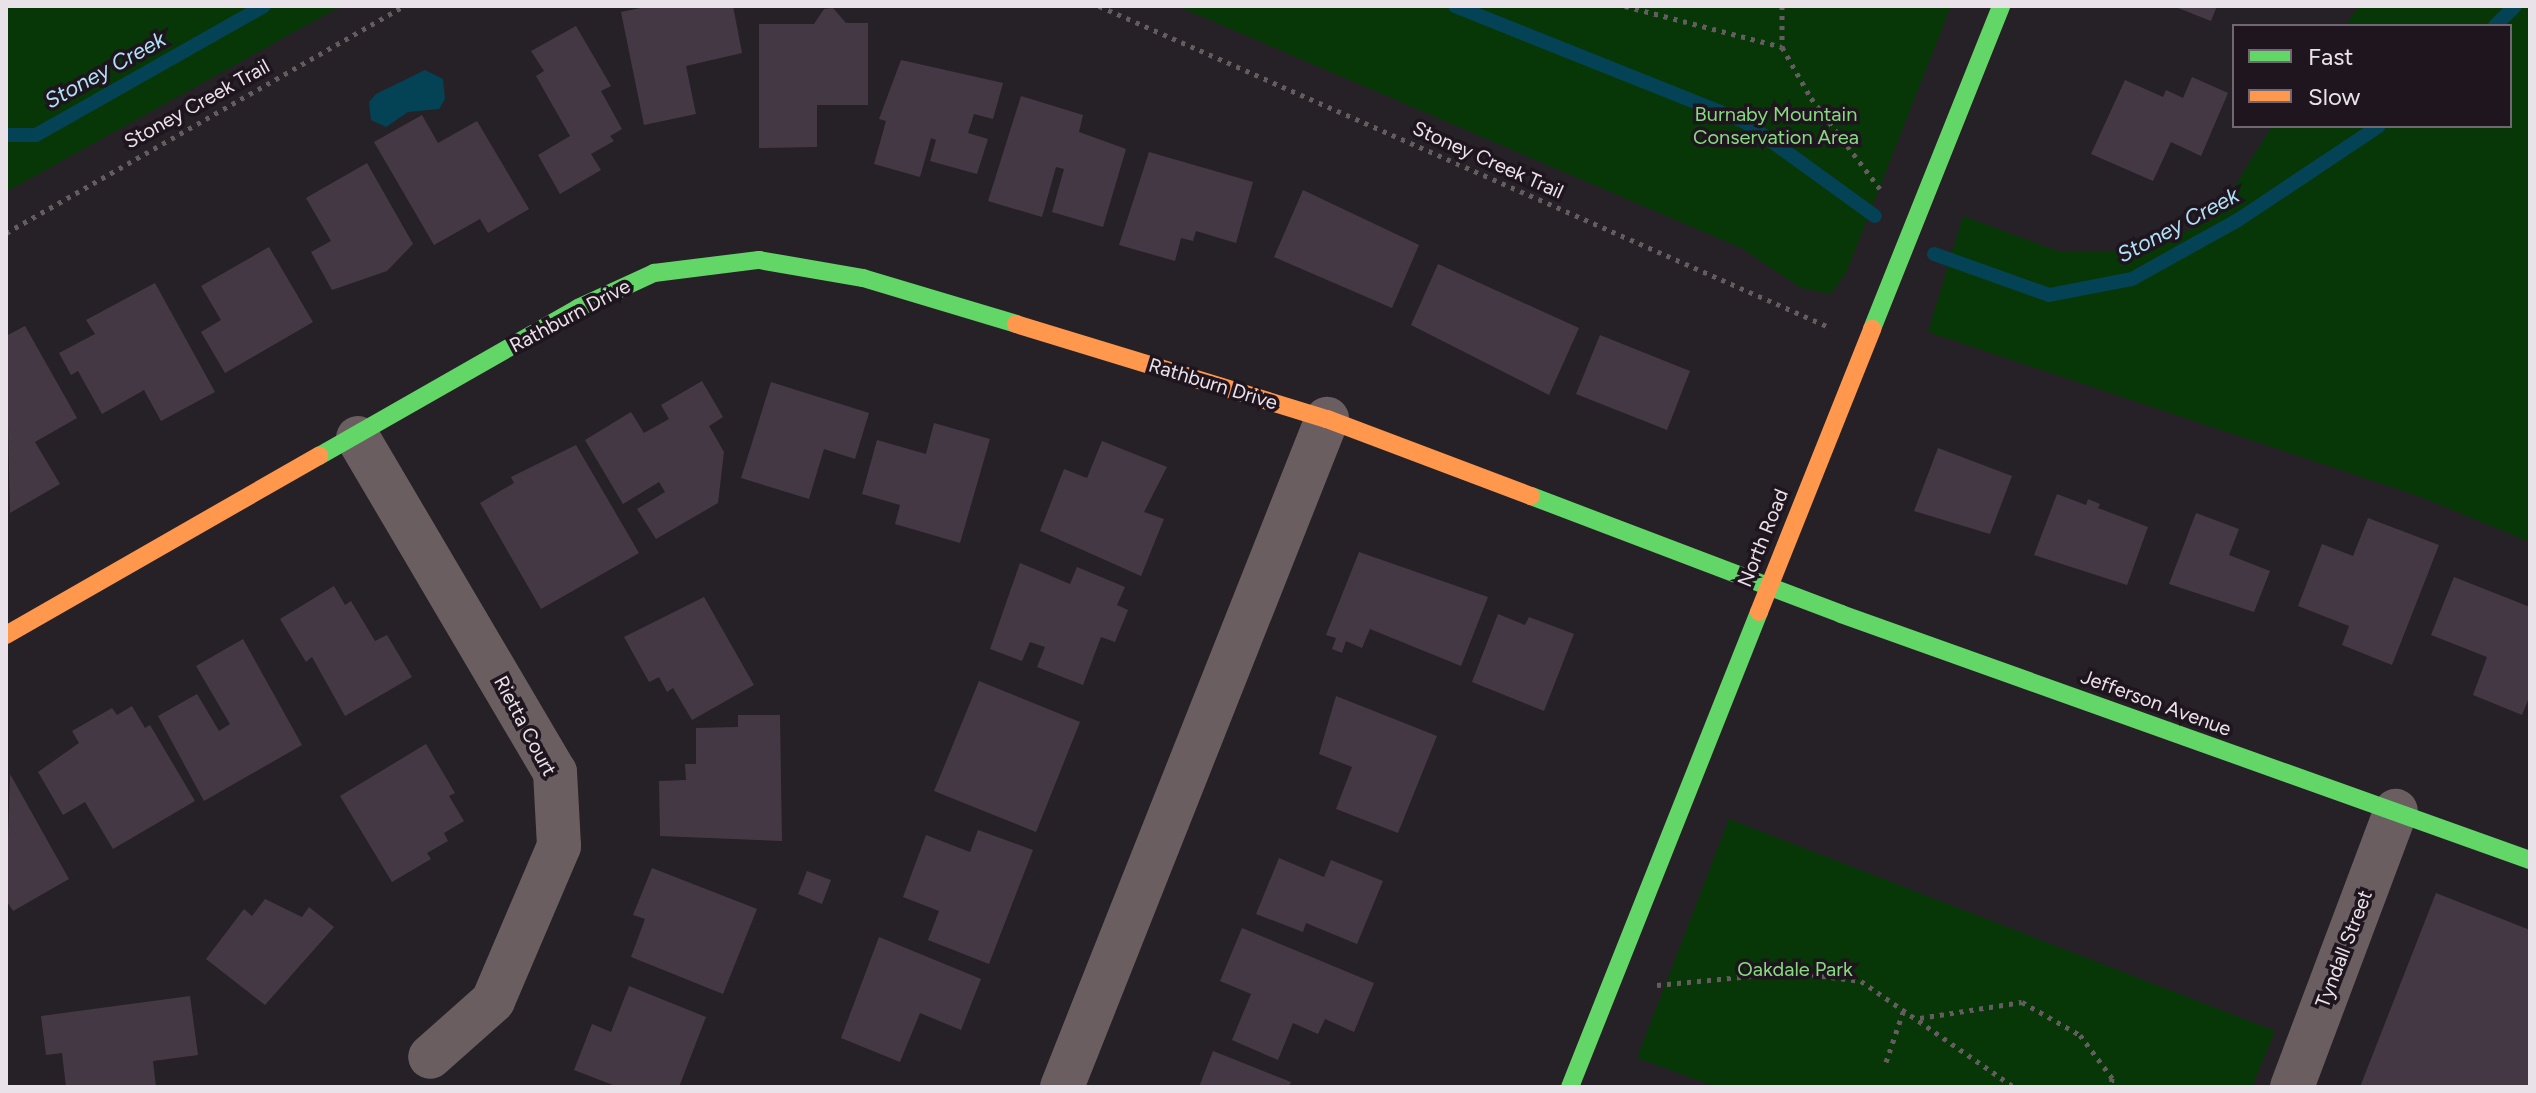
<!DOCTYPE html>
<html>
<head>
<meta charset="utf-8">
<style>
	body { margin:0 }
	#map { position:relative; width:2536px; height:1093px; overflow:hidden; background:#262126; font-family:Figtree,sans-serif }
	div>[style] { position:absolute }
	.green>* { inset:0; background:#083707 }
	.water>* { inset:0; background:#044356 }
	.stream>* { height:14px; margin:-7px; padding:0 7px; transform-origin:7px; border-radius:7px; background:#044356 }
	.building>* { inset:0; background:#453845 }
	.path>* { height:5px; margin-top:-2.5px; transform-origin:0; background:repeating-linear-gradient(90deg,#655c60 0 4px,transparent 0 10px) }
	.street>* { height:44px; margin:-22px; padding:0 22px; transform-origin:22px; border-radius:22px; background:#6b5e61 }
	.fast>* { height:18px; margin:-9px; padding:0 9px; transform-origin:9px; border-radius:9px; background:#63d668 }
	.slow>* { height:18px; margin:-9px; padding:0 9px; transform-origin:9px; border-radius:9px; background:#ff974d }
	span { translate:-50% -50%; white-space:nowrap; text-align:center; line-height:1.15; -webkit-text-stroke:7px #1f151f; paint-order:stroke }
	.street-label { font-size:20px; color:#eae2e9 }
	.park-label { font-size:20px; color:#88da81 }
	.water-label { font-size:22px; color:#b0e1f6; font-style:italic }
	.frame { position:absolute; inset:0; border:8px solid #eae2e9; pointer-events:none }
	.legend { position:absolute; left:2232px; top:24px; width:280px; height:104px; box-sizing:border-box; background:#1f151f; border:2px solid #706770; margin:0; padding:10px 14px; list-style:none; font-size:24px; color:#eae2e9 }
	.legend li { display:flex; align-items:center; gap:16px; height:40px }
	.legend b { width:40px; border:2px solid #706770 }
</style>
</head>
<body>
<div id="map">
	<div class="green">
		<div style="clip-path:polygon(6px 6px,341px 6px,6px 192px)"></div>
		<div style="clip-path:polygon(1177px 6px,1951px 6px,1846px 273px,1831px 294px,1801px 288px,1741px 248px)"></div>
		<div style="clip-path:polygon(2359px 6px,2530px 6px,2530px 542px,2418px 496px,1928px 332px,1963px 216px,2058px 251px,2142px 252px,2215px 218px,2272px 126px,2510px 126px,2510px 26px,2345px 26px)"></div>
		<div style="clip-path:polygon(1729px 819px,2275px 1031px,2252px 1087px,1717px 1087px,1637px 1058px)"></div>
	</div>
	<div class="water">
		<div style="clip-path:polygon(425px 70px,443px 79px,445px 99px,439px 109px,408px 112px,386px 127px,371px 120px,369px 102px,376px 94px)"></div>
	</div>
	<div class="stream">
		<div style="left:1455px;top:6px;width:312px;rotate:21.8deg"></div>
		<div style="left:1745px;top:122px;width:160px;rotate:35.9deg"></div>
		<div style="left:2495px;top:26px;width:28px;rotate:-45deg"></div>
		<div style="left:6px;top:135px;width:30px"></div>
		<div style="left:36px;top:135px;width:262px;rotate:-29.5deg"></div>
		<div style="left:1934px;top:254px;width:122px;rotate:19.6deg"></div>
		<div style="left:2049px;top:295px;width:85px;rotate:-10.9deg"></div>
		<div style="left:2132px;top:279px;width:121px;rotate:-29.1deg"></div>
		<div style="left:2238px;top:220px;width:169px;rotate:-33.7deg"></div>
	</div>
	<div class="building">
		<div style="clip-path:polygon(650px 6px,733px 6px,742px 53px,686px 66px,696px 114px,644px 125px,621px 12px)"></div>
		<div style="clip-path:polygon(2173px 6px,2217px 6px,2211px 21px)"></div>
		<div style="clip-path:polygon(833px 8px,846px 23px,868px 23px,868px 105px,817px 105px,817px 147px,759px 148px,759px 24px,814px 24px,824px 9px)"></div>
		<div style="clip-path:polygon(576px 26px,611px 86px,601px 91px,622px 129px,610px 136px,614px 141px,591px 154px,601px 170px,560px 194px,538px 155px,570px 136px,536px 76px,544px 71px,531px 51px)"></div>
		<div style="clip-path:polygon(901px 60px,1003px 83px,993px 119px,974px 114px,968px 133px,988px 139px,977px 174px,930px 161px,936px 140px,931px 138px,920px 177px,874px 164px,886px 121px,879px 119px)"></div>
		<div style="clip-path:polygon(2192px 77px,2228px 93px,2201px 156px,2171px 142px,2153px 181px,2091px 154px,2125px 80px,2163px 97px,2166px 90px,2183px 98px)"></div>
		<div style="clip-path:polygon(1021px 96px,1083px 115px,1079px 132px,1126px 149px,1103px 227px,1052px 212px,1064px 169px,1056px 167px,1042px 217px,988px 201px)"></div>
		<div style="clip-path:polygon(422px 115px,438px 143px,477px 121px,529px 209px,488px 233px,480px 219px,434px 245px,374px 142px)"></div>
		<div style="clip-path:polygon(1149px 152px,1253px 182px,1236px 243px,1196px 231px,1193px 241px,1181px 238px,1175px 261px,1119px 245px)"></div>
		<div style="clip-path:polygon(367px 163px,413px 244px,387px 271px,332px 290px,311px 252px,331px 241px,306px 198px)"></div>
		<div style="clip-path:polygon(1303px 190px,1419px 245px,1392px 308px,1274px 257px)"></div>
		<div style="clip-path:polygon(269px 247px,313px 322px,225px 373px,201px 332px,221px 320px,201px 286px)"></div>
		<div style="clip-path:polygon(1438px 264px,1579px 328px,1549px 395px,1411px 325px)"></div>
		<div style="clip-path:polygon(155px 283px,215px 392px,161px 421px,144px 390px,102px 414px,78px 371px,71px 375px,59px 353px,95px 334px,86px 320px)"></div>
		<div style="clip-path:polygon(25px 326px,77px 418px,35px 442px,60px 484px,10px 513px,6px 336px)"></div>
		<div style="clip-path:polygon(1600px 335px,1690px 371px,1667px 430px,1576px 394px)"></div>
		<div style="clip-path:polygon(702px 381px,723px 417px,709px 426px,724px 452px,718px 503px,656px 539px,637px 509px,665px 492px,659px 482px,623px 504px,585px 440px,631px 412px,644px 433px,669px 419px,661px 405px)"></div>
		<div style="clip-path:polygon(771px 382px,869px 413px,855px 459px,824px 449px,809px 499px,741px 478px)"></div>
		<div style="clip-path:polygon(934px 423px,990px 439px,960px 543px,895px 524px,900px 505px,862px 494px,877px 440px,926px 454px)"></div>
		<div style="clip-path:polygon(1102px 441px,1167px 467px,1144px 512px,1164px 519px,1141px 576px,1040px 531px,1064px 469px,1087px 478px)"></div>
		<div style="clip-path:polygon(576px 445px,639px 553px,541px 609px,480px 503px,514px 483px,511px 477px)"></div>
		<div style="clip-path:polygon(1938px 448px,2012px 476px,1990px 534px,1914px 511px)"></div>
		<div style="clip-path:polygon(2057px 494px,2086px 505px,2088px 499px,2100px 504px,2098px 508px,2148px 527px,2127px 585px,2034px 555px)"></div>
		<div style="clip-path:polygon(2196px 513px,2239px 529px,2229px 555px,2270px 571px,2254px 612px,2169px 584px)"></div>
		<div style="clip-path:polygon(2368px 518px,2439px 545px,2392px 665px,2342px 645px,2349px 626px,2298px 606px,2322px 544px,2353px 556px)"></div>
		<div style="clip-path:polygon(1359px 552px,1488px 597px,1461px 666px,1370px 629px,1362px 648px,1346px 641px,1342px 653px,1332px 649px,1336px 638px,1326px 635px)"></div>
		<div style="clip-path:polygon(1020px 563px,1070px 584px,1077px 567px,1125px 587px,1117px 605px,1128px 610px,1115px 642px,1101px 637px,1083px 685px,1037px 667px,1045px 647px,1030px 642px,1022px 661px,990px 649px)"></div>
		<div style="clip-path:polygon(2454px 577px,2530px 607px,2530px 695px,2522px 715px,2473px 695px,2487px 657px,2431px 635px)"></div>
		<div style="clip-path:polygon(334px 586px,345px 605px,351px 601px,375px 641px,387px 635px,412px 677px,345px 716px,312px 657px,306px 662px,280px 619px)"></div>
		<div style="clip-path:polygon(704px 597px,754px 685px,692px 720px,673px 688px,667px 692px,659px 677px,649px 682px,624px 637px)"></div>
		<div style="clip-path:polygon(1498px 614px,1525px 625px,1529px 617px,1574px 634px,1544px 711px,1472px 682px)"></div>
		<div style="clip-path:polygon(243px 639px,302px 745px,204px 801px,158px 716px,197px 694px,219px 731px,230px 724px,196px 666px)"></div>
		<div style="clip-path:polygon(979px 681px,1080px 722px,1036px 832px,934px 791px)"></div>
		<div style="clip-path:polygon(1336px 696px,1437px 736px,1398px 833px,1336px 809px,1352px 767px,1319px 754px)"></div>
		<div style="clip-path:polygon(132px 706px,145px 728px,150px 725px,195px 801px,113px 849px,85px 802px,63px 815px,38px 772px,79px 743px,72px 731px,112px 708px,117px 715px)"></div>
		<div style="clip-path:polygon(738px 715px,780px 715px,782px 841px,660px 836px,659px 781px,686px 780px,685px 764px,696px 764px,696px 728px,738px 727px)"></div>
		<div style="clip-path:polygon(426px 744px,455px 793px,449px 796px,464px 821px,444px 833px,448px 841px,427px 853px,431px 859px,392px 882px,340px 796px)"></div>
		<div style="clip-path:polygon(10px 774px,69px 879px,13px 911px,6px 900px)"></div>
		<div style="clip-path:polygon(978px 830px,1033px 850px,989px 964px,928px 940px,939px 911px,903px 897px,926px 835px,970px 852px)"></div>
		<div style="clip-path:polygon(1279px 858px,1324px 877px,1331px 860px,1383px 881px,1357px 944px,1306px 923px,1303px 932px,1256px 914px)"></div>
		<div style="clip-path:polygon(652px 868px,757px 909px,723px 994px,631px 957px,645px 919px,633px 915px)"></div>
		<div style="clip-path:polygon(807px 871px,831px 880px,822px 904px,798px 894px)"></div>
		<div style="clip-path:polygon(2436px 893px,2530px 930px,2530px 1087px,2360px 1087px)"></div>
		<div style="clip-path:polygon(265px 899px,302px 917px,309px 907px,334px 927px,265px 1005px,206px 959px,244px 909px,252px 916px)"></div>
		<div style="clip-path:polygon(1242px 928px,1374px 983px,1354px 1032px,1325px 1019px,1318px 1034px,1293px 1023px,1278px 1060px,1232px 1040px,1251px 994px,1220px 981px)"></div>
		<div style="clip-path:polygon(879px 937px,981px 979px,961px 1030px,920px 1013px,900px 1062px,841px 1038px)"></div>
		<div style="clip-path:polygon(629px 986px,706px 1017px,679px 1087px,618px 1087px,574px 1070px,592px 1024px,611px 1032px)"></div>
		<div style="clip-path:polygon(190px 996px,198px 1055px,153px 1061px,156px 1087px,66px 1087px,62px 1053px,46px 1055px,41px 1016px)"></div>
		<div style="clip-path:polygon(1213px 1051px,1291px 1082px,1289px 1087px,1199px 1087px)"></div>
	</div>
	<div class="path">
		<div style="left:1099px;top:6px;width:795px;rotate:23.73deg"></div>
		<div style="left:1625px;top:6px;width:162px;rotate:14.6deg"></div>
		<div style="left:1782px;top:6px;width:41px;rotate:90deg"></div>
		<div style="left:1782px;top:47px;width:59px;rotate:60.4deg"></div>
		<div style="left:1811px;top:98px;width:114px;rotate:52.8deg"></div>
		<div style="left:6px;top:233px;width:458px;rotate:-29.7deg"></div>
		<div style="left:1657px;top:985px;width:136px;rotate:-5.5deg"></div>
		<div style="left:1792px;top:972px;width:70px;rotate:7.4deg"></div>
		<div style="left:1861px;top:981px;width:186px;rotate:34.7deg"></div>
		<div style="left:1920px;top:1018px;width:103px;rotate:-8.9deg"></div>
		<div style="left:2022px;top:1002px;width:67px;rotate:29.6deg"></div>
		<div style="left:2080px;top:1035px;width:54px;rotate:53.3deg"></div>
		<div style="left:2112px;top:1078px;width:9px;rotate:96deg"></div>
		<div style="left:1886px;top:1062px;width:56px;rotate:-71.2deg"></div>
	</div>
	<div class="street">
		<div style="left:358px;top:438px;width:388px;rotate:59.5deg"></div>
		<div style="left:555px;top:772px;width:74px;rotate:86.9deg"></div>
		<div style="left:559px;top:846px;width:168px;rotate:113.1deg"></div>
		<div style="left:493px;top:1001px;width:84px;rotate:138.4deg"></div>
		<div style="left:1062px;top:1087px;width:719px;rotate:-68.36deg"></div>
		<div style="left:2292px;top:1087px;width:295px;rotate:-69.4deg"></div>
	</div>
	<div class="fast">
		<div style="left:1872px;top:329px;width:348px;rotate:-68.2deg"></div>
		<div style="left:319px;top:456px;width:298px;rotate:-29.7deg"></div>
		<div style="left:578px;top:308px;width:84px;rotate:-24.7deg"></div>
		<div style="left:654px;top:273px;width:106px;rotate:-7.1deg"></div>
		<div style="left:759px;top:260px;width:106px;rotate:9.8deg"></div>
		<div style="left:863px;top:278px;width:160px;rotate:16.7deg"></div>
		<div style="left:1531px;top:496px;width:332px;rotate:20.8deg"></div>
		<div style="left:1841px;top:614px;width:732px;rotate:19.65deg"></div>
		<div style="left:1570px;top:1087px;width:511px;rotate:-68.3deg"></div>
	</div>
	<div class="slow">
		<div style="left:1016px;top:324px;width:325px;rotate:17deg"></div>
		<div style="left:1327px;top:419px;width:218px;rotate:20.7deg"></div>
		<div style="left:1759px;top:612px;width:305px;rotate:-68.2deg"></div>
		<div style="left:6px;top:635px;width:361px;rotate:-29.8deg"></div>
	</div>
	<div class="street-label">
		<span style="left:197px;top:104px;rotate:-29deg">Stoney Creek Trail</span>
		<span style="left:1488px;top:160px;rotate:24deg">Stoney Creek Trail</span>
		<span style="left:570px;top:316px;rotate:-28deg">Rathburn Drive</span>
		<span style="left:1213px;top:384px;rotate:17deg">Rathburn Drive</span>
		<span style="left:1763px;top:538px;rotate:-68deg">North Road</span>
		<span style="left:2156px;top:703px;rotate:20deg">Jefferson Avenue</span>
		<span style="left:525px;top:726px;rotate:62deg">Rietta Court</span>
		<span style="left:2344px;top:949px;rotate:-69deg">Tyndall Street</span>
	</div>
	<div class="park-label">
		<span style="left:1776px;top:126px">Burnaby Mountain<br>Conservation Area</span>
		<span style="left:1795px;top:969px">Oakdale Park</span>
	</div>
	<div class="water-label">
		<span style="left:105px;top:70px;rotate:-29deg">Stoney Creek</span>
		<span style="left:2178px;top:225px;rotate:-28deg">Stoney Creek</span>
	</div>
	<div class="frame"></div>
	<ul class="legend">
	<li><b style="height:10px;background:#63d668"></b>Fast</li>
	<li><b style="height:10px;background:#ff974d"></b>Slow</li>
	</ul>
</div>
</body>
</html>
